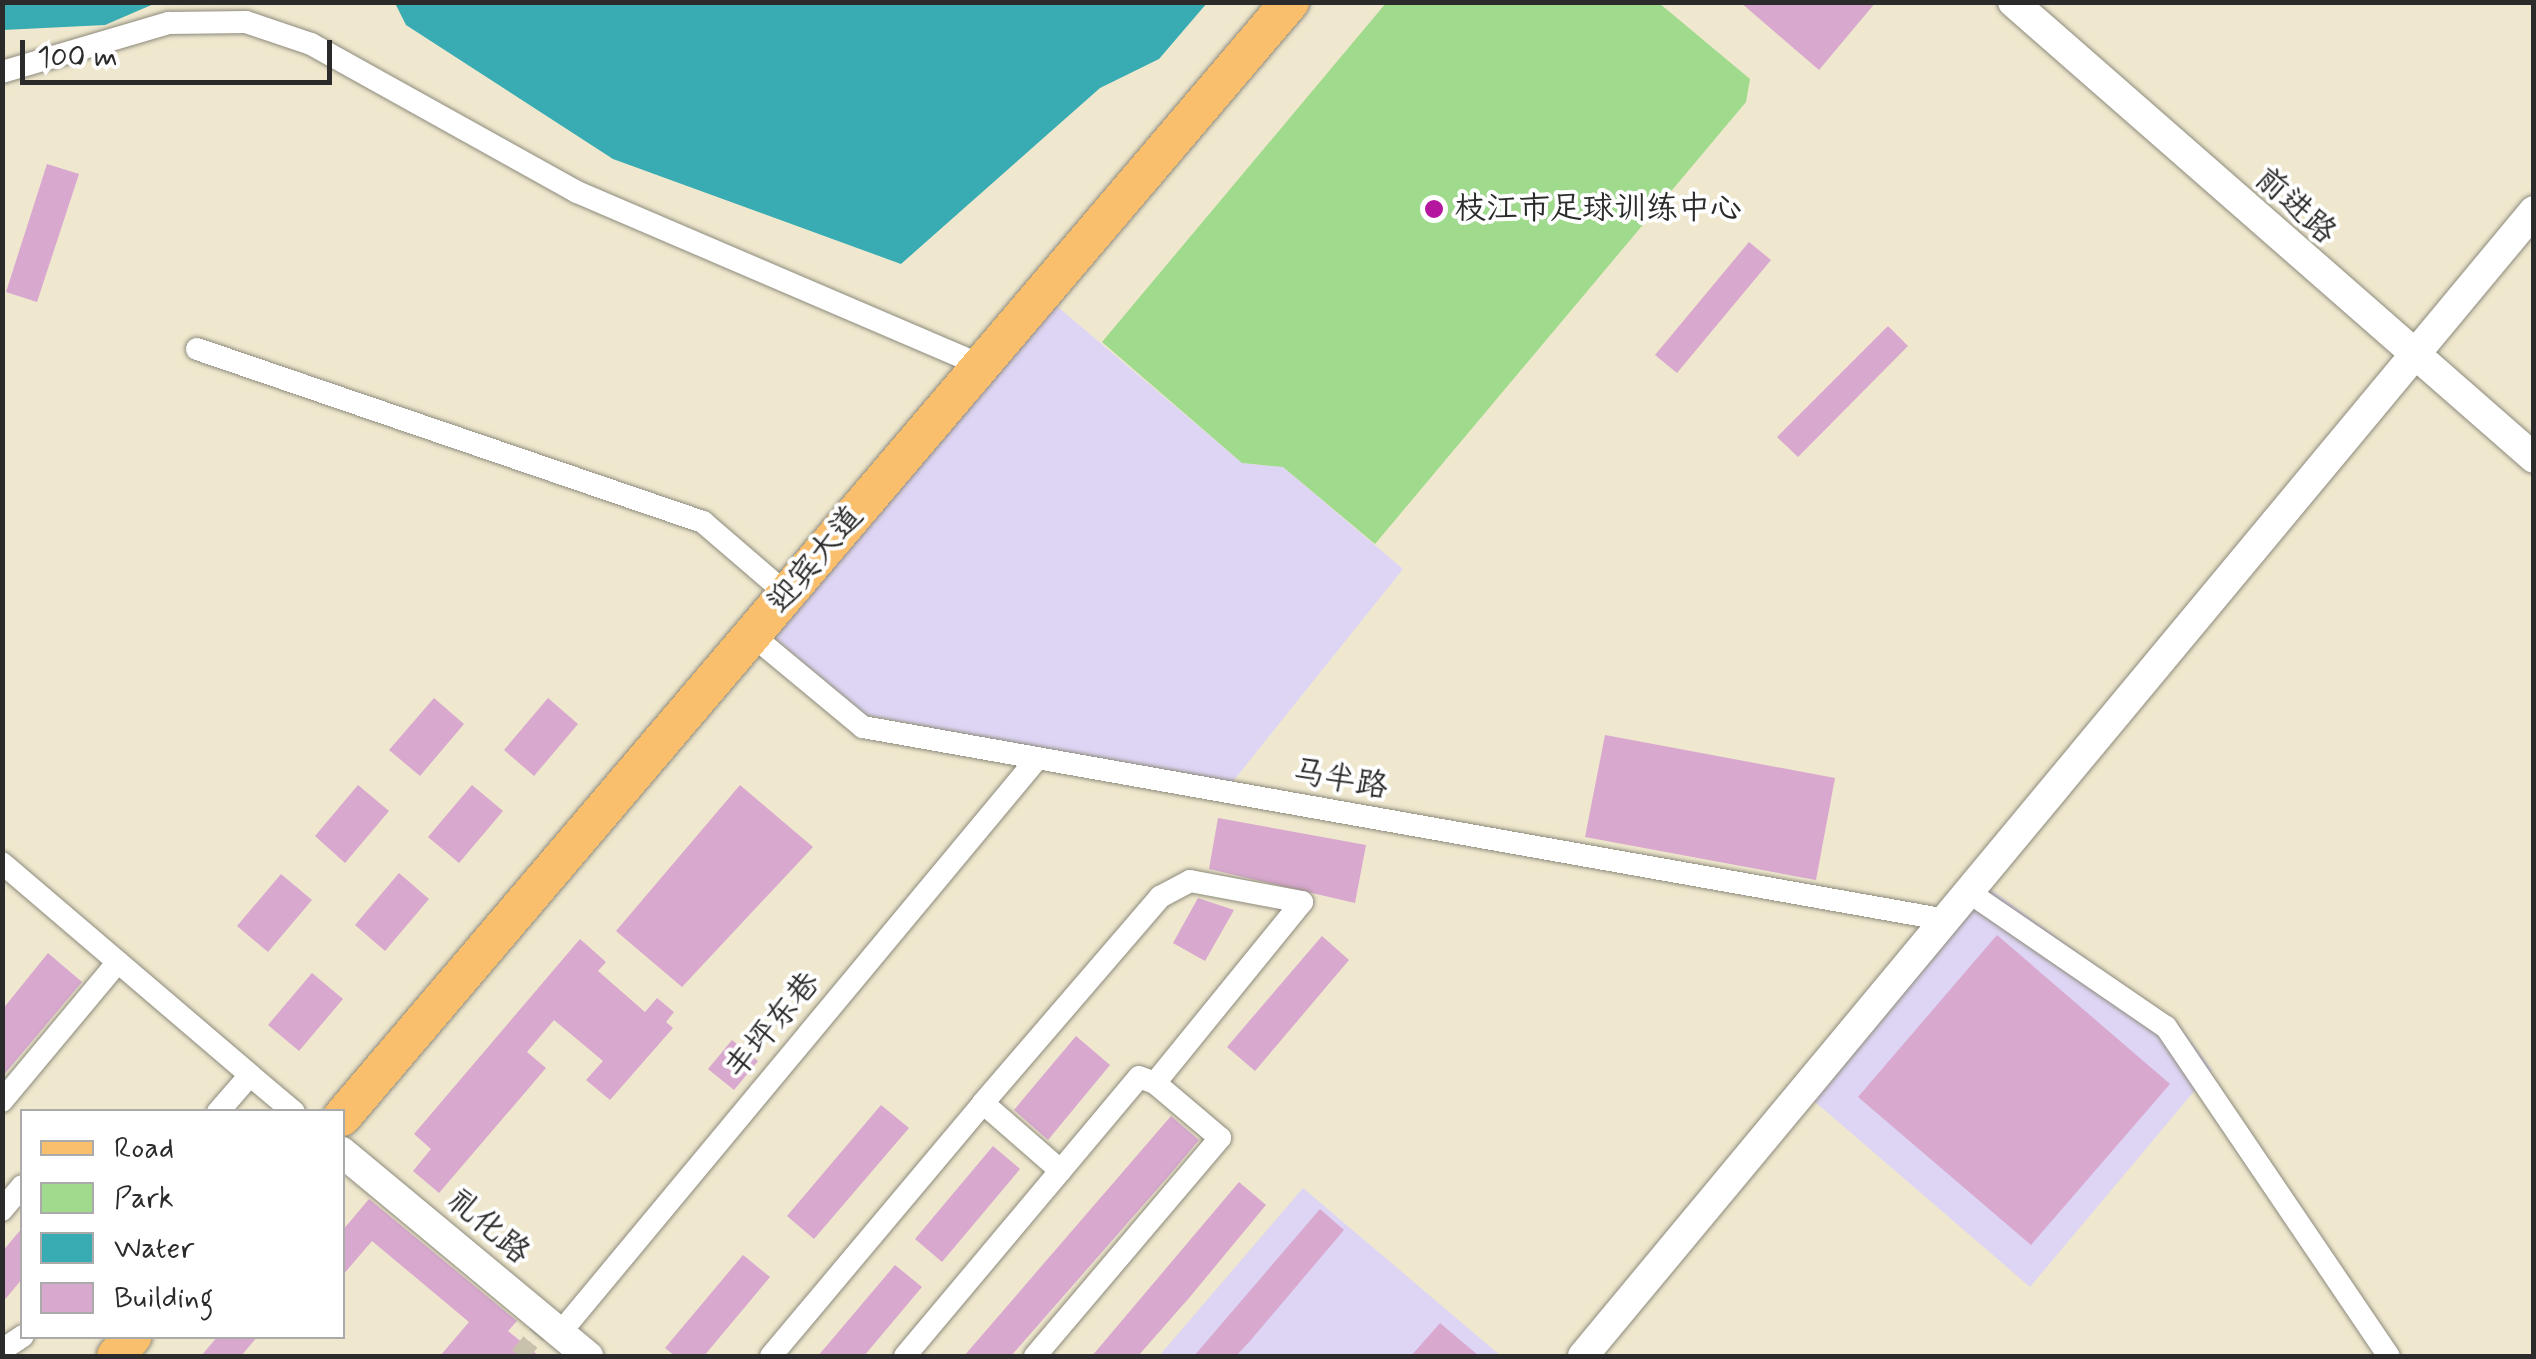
<!DOCTYPE html>
<html>
<head>
<meta charset="utf-8">
<style>
	body { margin:0 }
	#map { position:relative; width:2536px; height:1359px; overflow:hidden; background:#efe8ce; font-family:Mynerve,"LXGW WenKai TC",sans-serif }
	div>[style] { position:absolute }
	.built>* { inset:0; background:#ded5f5 }
	.green>* { inset:0; background:#a0da8d }
	.water>* { inset:0; background:#39abb3 }
	.building>* { inset:0; background:#d8a8cf }
	.pedestrian-tunnel>* { height:18px; margin-top:-9px; transform-origin:0; background:repeating-linear-gradient(90deg,#c8c2ad 0 18px,transparent 0 27px) }
	.roads { filter:drop-shadow(0 0 2px #8d8a7c) drop-shadow(0 0 2px #8d8a7c) }
	.minor>* { height:22px; margin:-11px; padding:0 11px; transform-origin:11px; border-radius:11px; background:#fff }
	.tertiary>* { height:30px; margin:-15px; padding:0 15px; transform-origin:15px; border-radius:15px; background:#fff }
	.primary>* { height:38px; margin:-19px; padding:0 19px; transform-origin:19px; border-radius:19px; background:#f9bf6c }
	.dots>* { width:28px; height:28px; translate:-50% -50%; box-sizing:border-box; border:5px solid #fff; border-radius:50% }
	span { translate:-50% -50%; white-space:nowrap; text-align:center; line-height:1.15; -webkit-text-stroke:8px #fff; paint-order:stroke }
	.street-label { font-size:32px; color:#2b2b2b }
	.poi-label { font-size:32px; color:#2b2b2b }
	.left { translate:0 -50%; text-align:left }
	.frame { position:absolute; inset:0; border:5px solid #2b2b2b; pointer-events:none }
	.legend { position:absolute; left:20px; top:1109px; width:325px; height:230px; box-sizing:border-box; background:#fff; border:2px solid #aaa; margin:0; padding:12px 18px; list-style:none; font-size:30px; color:#2b2b2b }
	.legend li { display:flex; align-items:center; gap:20px; height:50px }
	.legend b { width:50px; border:2px solid #aaa }
	.scale { position:absolute; left:20px; top:40px; width:312px; height:45px; box-sizing:border-box; border:5px solid #2b2b2b; border-top:0; padding-left:12px; font-size:30px; line-height:35px; white-space:nowrap; color:#2b2b2b; -webkit-text-stroke:8px #fff; paint-order:stroke }
</style>
</head>
<body>
<div id="map">
	<div class="built">
		<div style="clip-path:polygon(1052px 302px,1242px 463px,1283px 467px,1403px 569px,1230px 785px,866px 715px,770px 634px)"></div>
		<div style="clip-path:polygon(1990px 889px,2179px 1025px,2212px 1070px,2030px 1287px,1814px 1101px)"></div>
		<div style="clip-path:polygon(1303px 1188px,1501px 1356px,1159px 1356px)"></div>
	</div>
	<div class="green">
		<div style="clip-path:polygon(1386px 3px,1659px 3px,1750px 79px,1746px 102px,1375px 544px,1283px 467px,1242px 463px,1102px 342px)"></div>
	</div>
	<div class="water">
		<div style="clip-path:polygon(2px 3px,3px 2px,156px 3px,105px 25px,3px 30px)"></div>
		<div style="clip-path:polygon(395px 3px,1207px 3px,1159px 59px,1100px 88px,901px 264px,613px 159px,406px 25px)"></div>
	</div>
	<div class="building">
		<div style="clip-path:polygon(1740px 2px,1876px 2px,1819px 70px)"></div>
		<div style="clip-path:polygon(47px 164px,79px 174px,37px 302px,6px 292px)"></div>
		<div style="clip-path:polygon(1749px 242px,1771px 260px,1677px 373px,1655px 355px)"></div>
		<div style="clip-path:polygon(1888px 326px,1908px 346px,1798px 457px,1777px 437px)"></div>
		<div style="clip-path:polygon(434px 698px,464px 724px,420px 776px,389px 750px)"></div>
		<div style="clip-path:polygon(548px 698px,578px 724px,534px 776px,504px 750px)"></div>
		<div style="clip-path:polygon(1605px 735px,1835px 778px,1816px 880px,1585px 837px)"></div>
		<div style="clip-path:polygon(358px 785px,389px 811px,345px 863px,315px 836px)"></div>
		<div style="clip-path:polygon(472px 785px,503px 811px,459px 863px,428px 837px)"></div>
		<div style="clip-path:polygon(740px 785px,813px 847px,682px 987px,616px 931px)"></div>
		<div style="clip-path:polygon(1218px 818px,1366px 845px,1355px 903px,1209px 869px)"></div>
		<div style="clip-path:polygon(399px 873px,429px 899px,385px 951px,355px 925px)"></div>
		<div style="clip-path:polygon(281px 874px,312px 900px,268px 952px,237px 926px)"></div>
		<div style="clip-path:polygon(1198px 898px,1234px 910px,1205px 961px,1173px 943px)"></div>
		<div style="clip-path:polygon(1997px 935px,2170px 1084px,2031px 1245px,1858px 1097px)"></div>
		<div style="clip-path:polygon(1322px 936px,1349px 960px,1255px 1071px,1227px 1047px)"></div>
		<div style="clip-path:polygon(580px 939px,606px 962px,598px 971px,645px 1012px,657px 998px,674px 1012px,666px 1022px,673px 1028px,610px 1100px,586px 1080px,603px 1061px,554px 1020px,527px 1052px,546px 1068px,439px 1193px,413px 1171px,431px 1149px,414px 1134px)"></div>
		<div style="clip-path:polygon(48px 953px,82px 982px,2px 1077px,2px 1010px)"></div>
		<div style="clip-path:polygon(312px 973px,343px 999px,299px 1051px,268px 1025px)"></div>
		<div style="clip-path:polygon(1076px 1036px,1110px 1065px,1048px 1140px,1014px 1110px)"></div>
		<div style="clip-path:polygon(732px 1040px,758px 1061px,734px 1090px,708px 1069px)"></div>
		<div style="clip-path:polygon(881px 1105px,909px 1128px,814px 1239px,787px 1216px)"></div>
		<div style="clip-path:polygon(1171px 1116px,1199px 1140px,1166px 1179px,1011px 1356px,964px 1356px)"></div>
		<div style="clip-path:polygon(993px 1146px,1020px 1169px,942px 1262px,915px 1239px)"></div>
		<div style="clip-path:polygon(1239px 1182px,1266px 1205px,1189px 1298px,1138px 1356px,1092px 1356px)"></div>
		<div style="clip-path:polygon(369px 1199px,517px 1321px,508px 1331px,539px 1356px,440px 1356px,469px 1322px,372px 1241px,342px 1276px,342px 1231px)"></div>
		<div style="clip-path:polygon(1320px 1209px,1344px 1230px,1250px 1341px,1236px 1356px,1194px 1356px)"></div>
		<div style="clip-path:polygon(22px 1228px,22px 1279px,2px 1303px,2px 1252px)"></div>
		<div style="clip-path:polygon(743px 1255px,770px 1277px,704px 1356px,675px 1356px,665px 1348px)"></div>
		<div style="clip-path:polygon(895px 1265px,922px 1287px,864px 1356px,818px 1356px)"></div>
		<div style="clip-path:polygon(1440px 1323px,1479px 1356px,1411px 1356px)"></div>
		<div style="clip-path:polygon(218px 1336px,258px 1336px,241px 1356px,201px 1356px)"></div>
	</div>
	<div class="pedestrian-tunnel">
		<div style="left:519px;top:1356px;width:44px;rotate:-50.5deg"></div>
	</div>
	<div class="roads">
		<div class="minor">
			<div style="left:2px;top:72px;width:174px;rotate:-16.4deg"></div>
			<div style="left:169px;top:23px;width:77px;rotate:-0.7deg"></div>
			<div style="left:246px;top:22px;width:69px;rotate:18.7deg"></div>
			<div style="left:311px;top:44px;width:304px;rotate:29.1deg"></div>
			<div style="left:577px;top:192px;width:422px;rotate:23.2deg"></div>
			<div style="left:197px;top:349px;width:535px;rotate:18.88deg"></div>
			<div style="left:703px;top:522px;width:94px;rotate:40.7deg"></div>
			<div style="left:752px;top:635px;width:144px;rotate:39.7deg"></div>
			<div style="left:863px;top:727px;width:1101px;rotate:10.1deg"></div>
			<div style="left:2px;top:863px;width:326px;rotate:40.5deg"></div>
			<div style="left:1970px;top:893px;width:237px;rotate:34.4deg"></div>
			<div style="left:2166px;top:1027px;width:397px;rotate:55.9deg"></div>
			<div style="left:1155px;top:1083px;width:233px;rotate:-50.9deg"></div>
			<div style="left:2px;top:1101px;width:181px;rotate:-50.2deg"></div>
			<div style="left:983px;top:1103px;width:272px;rotate:-49.3deg"></div>
			<div style="left:1160px;top:897px;width:34px;rotate:-28deg"></div>
			<div style="left:1190px;top:881px;width:114px;rotate:10.6deg"></div>
			<div style="left:218px;top:1112px;width:49px;rotate:-49.1deg"></div>
			<div style="left:250px;top:1075px;width:57px;rotate:40.1deg"></div>
			<div style="left:2px;top:1210px;width:31px;rotate:-50deg"></div>
			<div style="left:560px;top:1333px;width:745px;rotate:-50.28deg"></div>
			<div style="left:2px;top:1350px;width:25px;rotate:-34deg"></div>
			<div style="left:771px;top:1356px;width:330px;rotate:-50deg"></div>
			<div style="left:983px;top:1103px;width:103px;rotate:41.1deg"></div>
			<div style="left:905px;top:1356px;width:364px;rotate:-50deg"></div>
			<div style="left:1139px;top:1077px;width:17px;rotate:21deg"></div>
			<div style="left:1155px;top:1083px;width:85px;rotate:40.2deg"></div>
			<div style="left:1220px;top:1138px;width:286px;rotate:130.3deg"></div>
		</div>
		<div class="tertiary">
			<div style="left:2013px;top:2px;width:692px;rotate:41.19deg"></div>
			<div style="left:342px;top:1152px;width:320px;rotate:39.7deg"></div>
			<div style="left:1583px;top:1356px;width:1488px;rotate:-50.29deg"></div>
		</div>
		<div class="primary">
			<div style="left:342px;top:1117px;width:1464px;rotate:-49.63deg"></div>
			<div style="left:116px;top:1356px;width:26px;rotate:-50deg"></div>
		</div>
	</div>
	<div class="dots">
		<div style="left:1434px;top:209px;background:#b5179e"></div>
	</div>
	<div class="street-label">
		<span style="left:2295px;top:206px;rotate:42deg">前进路</span>
		<span style="left:816px;top:560px;rotate:-50deg">迎宾大道</span>
		<span style="left:1340px;top:780px;rotate:10deg">马半路</span>
		<span style="left:773px;top:1026px;rotate:-50deg">丰坪东巷</span>
		<span style="left:488px;top:1227px;rotate:40deg">礼化路</span>
	</div>
	<div class="poi-label">
		<span class="left" style="left:1454px;top:209px">枝江市足球训练中心</span>
	</div>
	<div class="frame"></div>
	<ul class="legend">
	<li><b style="height:12px;background:#f9bf6c"></b>Road</li>
	<li><b style="height:28px;background:#a0da8d"></b>Park</li>
	<li><b style="height:28px;background:#39abb3"></b>Water</li>
	<li><b style="height:28px;background:#d8a8cf"></b>Building</li>
	</ul>
	<div class="scale">100 m</div>
</div>
</body>
</html>
